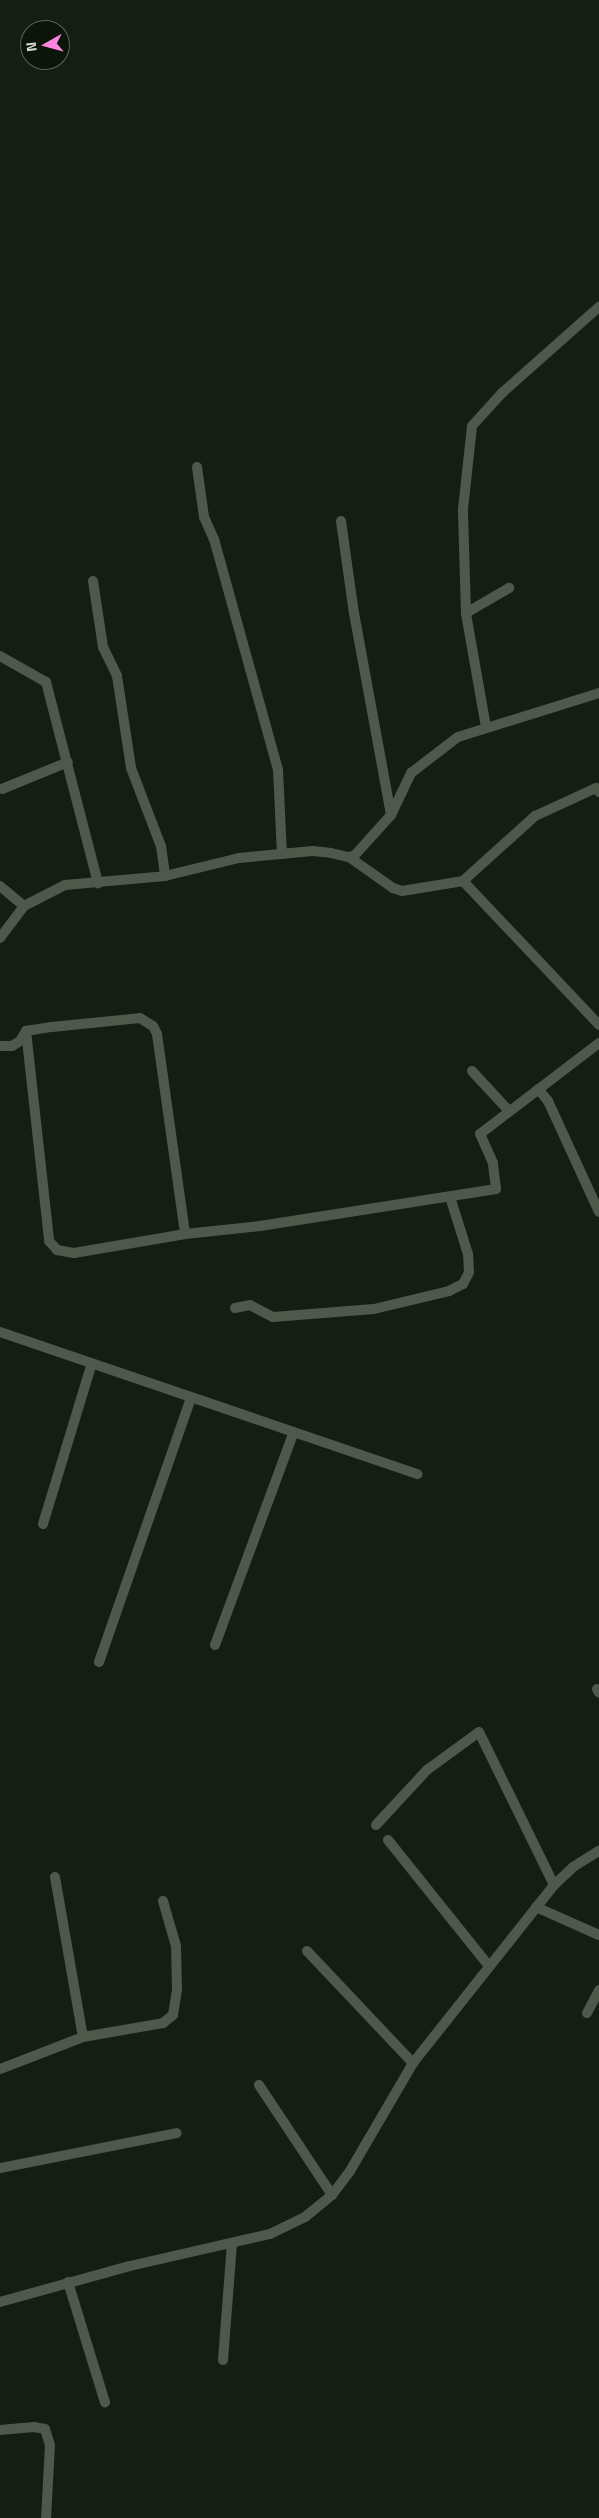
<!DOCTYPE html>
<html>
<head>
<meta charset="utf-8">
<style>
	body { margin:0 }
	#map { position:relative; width:599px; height:2518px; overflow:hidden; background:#151e13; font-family:"Titillium Web",sans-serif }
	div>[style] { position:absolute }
	.street>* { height:10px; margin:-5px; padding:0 5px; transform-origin:5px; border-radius:5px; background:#4e594c }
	span { translate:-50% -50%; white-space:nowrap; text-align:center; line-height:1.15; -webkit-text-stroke:5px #0c150a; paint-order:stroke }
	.north { position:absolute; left:20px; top:20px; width:50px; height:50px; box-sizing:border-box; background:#0c150a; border:1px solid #5c645a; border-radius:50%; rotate:263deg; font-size:14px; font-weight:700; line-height:20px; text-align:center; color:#d4dbd3 }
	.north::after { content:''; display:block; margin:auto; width:18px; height:22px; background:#ff85df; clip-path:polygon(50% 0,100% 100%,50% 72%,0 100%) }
</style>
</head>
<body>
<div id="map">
	<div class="street">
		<div style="left:197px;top:467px;width:50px;rotate:82deg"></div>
		<div style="left:204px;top:517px;width:24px;rotate:66deg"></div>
		<div style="left:214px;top:539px;width:240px;rotate:74.5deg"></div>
		<div style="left:278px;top:770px;width:84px;rotate:87.3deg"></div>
		<div style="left:341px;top:521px;width:93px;rotate:82deg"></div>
		<div style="left:354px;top:613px;width:205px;rotate:79.6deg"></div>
		<div style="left:93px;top:581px;width:67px;rotate:81.4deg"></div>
		<div style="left:103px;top:647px;width:32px;rotate:64deg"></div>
		<div style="left:117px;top:676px;width:93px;rotate:81.3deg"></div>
		<div style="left:131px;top:768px;width:84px;rotate:69deg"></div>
		<div style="left:161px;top:846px;width:30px;rotate:82deg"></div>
		<div style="left:466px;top:613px;width:50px;rotate:-30.2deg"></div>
		<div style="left:0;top:656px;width:53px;rotate:29.5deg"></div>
		<div style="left:46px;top:682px;width:208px;rotate:75.5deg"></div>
		<div style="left:486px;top:727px;width:116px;rotate:-100deg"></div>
		<div style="left:466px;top:613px;width:104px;rotate:-91.7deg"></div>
		<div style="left:463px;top:509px;width:83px;rotate:-83.8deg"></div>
		<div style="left:472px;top:426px;width:45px;rotate:-47.7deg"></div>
		<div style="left:502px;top:393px;width:130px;rotate:-41.6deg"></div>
		<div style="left:2px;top:789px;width:71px;rotate:-22.2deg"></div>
		<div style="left:599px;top:792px;width:5px;rotate:-127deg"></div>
		<div style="left:596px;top:788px;width:67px;rotate:155.3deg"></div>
		<div style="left:535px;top:816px;width:97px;rotate:137.9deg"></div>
		<div style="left:463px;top:881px;width:198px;rotate:46.6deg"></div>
		<div style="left:349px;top:857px;width:6px;rotate:-18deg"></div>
		<div style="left:355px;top:855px;width:54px;rotate:-48deg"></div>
		<div style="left:391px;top:815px;width:47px;rotate:-64.5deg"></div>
		<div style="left:411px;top:773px;width:59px;rotate:-37.5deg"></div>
		<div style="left:458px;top:737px;width:148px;rotate:-17.3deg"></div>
		<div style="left:0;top:886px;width:31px;rotate:40deg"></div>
		<div style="left:0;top:938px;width:40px;rotate:-53deg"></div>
		<div style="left:24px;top:906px;width:46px;rotate:-27.1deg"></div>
		<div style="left:65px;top:885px;width:100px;rotate:-5.1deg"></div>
		<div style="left:165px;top:876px;width:76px;rotate:-13.7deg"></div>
		<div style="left:239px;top:858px;width:74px;rotate:-5.4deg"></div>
		<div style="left:313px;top:851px;width:18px;rotate:6deg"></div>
		<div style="left:331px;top:853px;width:18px;rotate:13deg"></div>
		<div style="left:349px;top:857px;width:54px;rotate:35.2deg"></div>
		<div style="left:393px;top:888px;width:9px;rotate:18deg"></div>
		<div style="left:402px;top:891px;width:62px;rotate:-9.3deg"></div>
		<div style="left:26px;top:1031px;width:211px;rotate:83.7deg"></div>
		<div style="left:49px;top:1241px;width:12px;rotate:48deg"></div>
		<div style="left:57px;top:1250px;width:17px;rotate:10deg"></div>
		<div style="left:74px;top:1253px;width:113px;rotate:-9.7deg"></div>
		<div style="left:185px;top:1234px;width:75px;rotate:-6.1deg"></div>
		<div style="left:260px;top:1226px;width:239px;rotate:-8.9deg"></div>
		<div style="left:496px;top:1189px;width:26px;rotate:-97deg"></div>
		<div style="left:493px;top:1163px;width:32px;rotate:-114deg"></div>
		<div style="left:480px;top:1134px;width:150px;rotate:-37.4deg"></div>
		<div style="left:0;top:1046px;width:12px"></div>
		<div style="left:12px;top:1046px;width:9px;rotate:-32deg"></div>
		<div style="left:20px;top:1041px;width:12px;rotate:-59deg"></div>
		<div style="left:26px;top:1031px;width:26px;rotate:-9deg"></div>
		<div style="left:52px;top:1027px;width:88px;rotate:-5.8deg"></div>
		<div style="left:140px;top:1018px;width:15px;rotate:32deg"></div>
		<div style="left:153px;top:1026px;width:9px;rotate:63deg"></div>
		<div style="left:157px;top:1034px;width:202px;rotate:82deg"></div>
		<div style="left:472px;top:1071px;width:54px;rotate:47.2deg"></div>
		<div style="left:538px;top:1089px;width:16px;rotate:50deg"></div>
		<div style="left:548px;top:1101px;width:122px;rotate:65.3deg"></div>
		<div style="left:235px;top:1308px;width:15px;rotate:-11deg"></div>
		<div style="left:250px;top:1305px;width:26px;rotate:28deg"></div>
		<div style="left:273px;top:1317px;width:101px;rotate:-4.5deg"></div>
		<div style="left:374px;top:1309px;width:77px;rotate:-13.5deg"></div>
		<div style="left:449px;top:1291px;width:16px;rotate:-27deg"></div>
		<div style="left:463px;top:1284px;width:13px;rotate:-63deg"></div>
		<div style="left:469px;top:1272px;width:18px;rotate:-93deg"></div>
		<div style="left:468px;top:1254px;width:60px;rotate:-107.5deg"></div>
		<div style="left:0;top:1332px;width:441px;rotate:18.8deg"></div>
		<div style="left:43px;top:1524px;width:168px;rotate:-73.1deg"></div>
		<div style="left:215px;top:1645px;width:227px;rotate:-69.7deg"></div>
		<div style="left:99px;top:1662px;width:280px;rotate:-70.8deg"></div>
		<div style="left:597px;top:1689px;width:4px;rotate:63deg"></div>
		<div style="left:376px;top:1825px;width:75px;rotate:-47.2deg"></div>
		<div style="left:427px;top:1770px;width:64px;rotate:-36.2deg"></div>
		<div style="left:479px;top:1732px;width:170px;rotate:63.9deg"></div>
		<div style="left:388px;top:1840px;width:161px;rotate:51.3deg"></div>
		<div style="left:55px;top:1877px;width:162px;rotate:80.1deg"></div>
		<div style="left:536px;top:1907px;width:69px;rotate:24deg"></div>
		<div style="left:307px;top:1951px;width:154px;rotate:46.6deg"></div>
		<div style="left:587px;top:2013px;width:26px;rotate:-62deg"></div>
		<div style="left:0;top:2069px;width:89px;rotate:-21.1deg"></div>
		<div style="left:83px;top:2037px;width:81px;rotate:-9.9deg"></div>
		<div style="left:163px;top:2023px;width:13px;rotate:-39deg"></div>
		<div style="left:173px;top:2015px;width:26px;rotate:-81deg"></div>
		<div style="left:177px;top:1989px;width:43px;rotate:-91.3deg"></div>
		<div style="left:176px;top:1946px;width:47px;rotate:-106.1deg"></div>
		<div style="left:259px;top:2085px;width:132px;rotate:56.4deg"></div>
		<div style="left:0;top:2168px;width:180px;rotate:-11.2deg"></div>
		<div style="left:68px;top:2282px;width:126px;rotate:72.9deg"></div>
		<div style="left:0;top:2302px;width:135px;rotate:-15.5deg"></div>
		<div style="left:130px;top:2266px;width:144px;rotate:-12.9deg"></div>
		<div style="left:270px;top:2234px;width:39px;rotate:-26deg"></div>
		<div style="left:305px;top:2217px;width:35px;rotate:-39deg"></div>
		<div style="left:332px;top:2195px;width:30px;rotate:-53deg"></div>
		<div style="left:350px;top:2171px;width:125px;rotate:-59.7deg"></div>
		<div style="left:413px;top:2063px;width:227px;rotate:-51.6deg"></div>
		<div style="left:554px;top:1885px;width:26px;rotate:-43deg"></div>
		<div style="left:573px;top:1867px;width:31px;rotate:-32deg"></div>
		<div style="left:223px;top:2360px;width:117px;rotate:-85.6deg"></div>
		<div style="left:0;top:2430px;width:34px;rotate:-5deg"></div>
		<div style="left:34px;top:2427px;width:11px;rotate:10deg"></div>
		<div style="left:45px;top:2429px;width:17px;rotate:73deg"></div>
		<div style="left:50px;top:2445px;width:73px;rotate:93.1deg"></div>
	</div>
	<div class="north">N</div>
</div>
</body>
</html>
